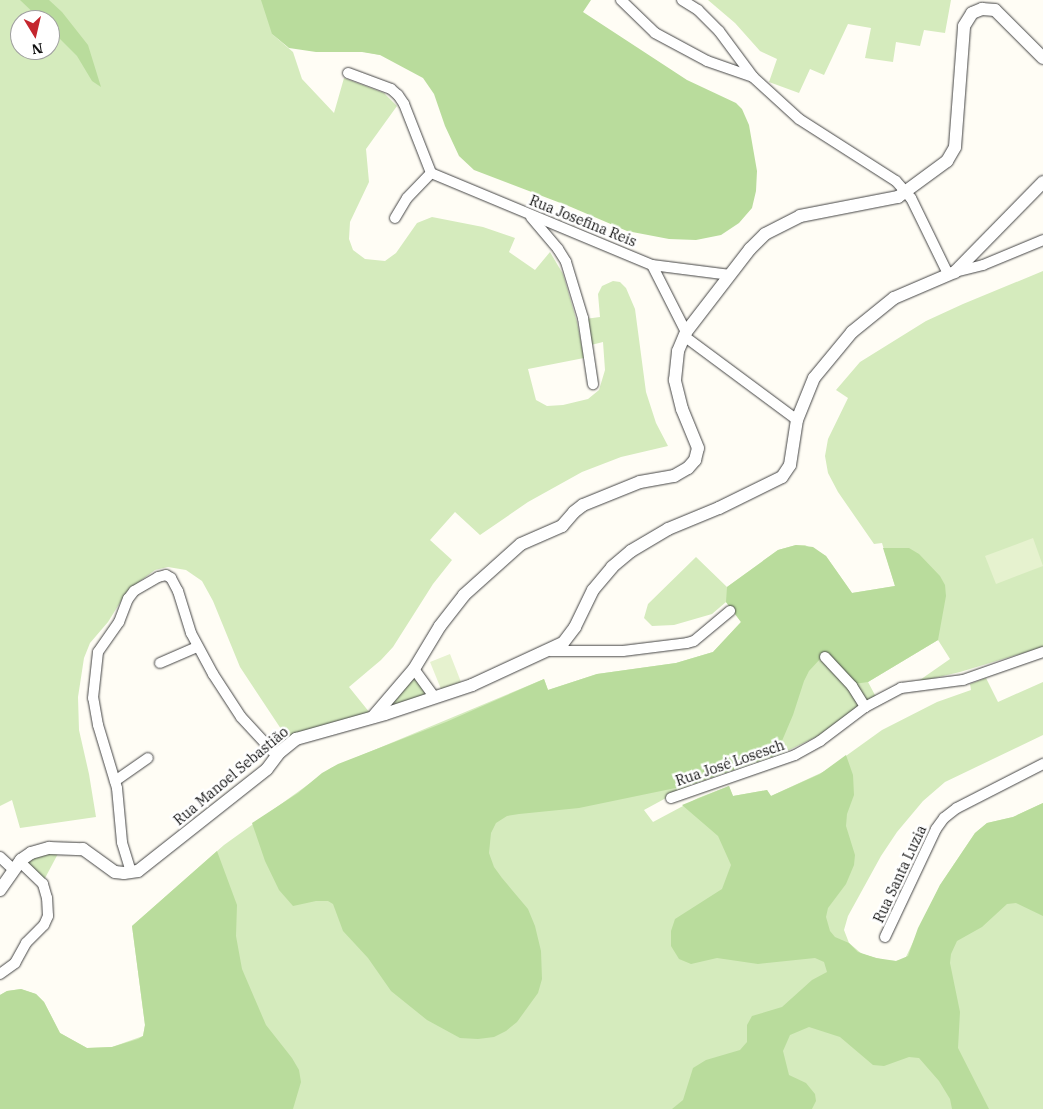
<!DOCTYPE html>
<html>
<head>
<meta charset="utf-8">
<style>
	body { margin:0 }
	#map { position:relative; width:1043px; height:1109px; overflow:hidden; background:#fffdf5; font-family:"IBM Plex Serif",serif }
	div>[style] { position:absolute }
	.green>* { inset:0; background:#d5ebbd }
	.forest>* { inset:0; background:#b9dc9c }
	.pitch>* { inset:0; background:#e6f2cf }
	.roads { filter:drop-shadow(0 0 1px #444) drop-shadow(0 0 1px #444) }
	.minor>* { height:10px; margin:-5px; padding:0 5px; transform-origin:5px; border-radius:5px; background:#fff }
	.tertiary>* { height:12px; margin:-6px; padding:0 6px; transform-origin:6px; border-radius:6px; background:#fff }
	span { translate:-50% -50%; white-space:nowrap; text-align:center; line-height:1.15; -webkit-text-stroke:5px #fff; paint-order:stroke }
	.street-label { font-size:14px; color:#111 }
	.north { position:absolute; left:10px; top:10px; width:50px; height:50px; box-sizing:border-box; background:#fff; border:1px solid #a0a0a0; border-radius:50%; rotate:171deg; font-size:14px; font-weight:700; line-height:20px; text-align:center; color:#111 }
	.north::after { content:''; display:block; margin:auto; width:18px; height:22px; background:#c4262e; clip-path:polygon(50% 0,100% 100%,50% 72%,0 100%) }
</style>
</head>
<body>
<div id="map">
	<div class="green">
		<div style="clip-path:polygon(evenodd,0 0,379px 0,380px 55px,272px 34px,293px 52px,302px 79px,334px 113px,344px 78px,384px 93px,397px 106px,366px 149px,369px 182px,350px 222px,349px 239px,353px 250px,365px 259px,385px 261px,396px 253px,417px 223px,432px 217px,483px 227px,515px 238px,509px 252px,535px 270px,550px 252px,563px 274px,577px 322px,584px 358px,528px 369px,536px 400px,547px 406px,563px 405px,588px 399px,599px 390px,605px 370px,603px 342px,591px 345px,585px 319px,600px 317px,598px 294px,602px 286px,613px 281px,620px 282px,626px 288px,635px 309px,646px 392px,656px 423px,668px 446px,621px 457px,582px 472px,528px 502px,480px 535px,455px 512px,430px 540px,452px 560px,433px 584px,393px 647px,381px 660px,349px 687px,370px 713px,287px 738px,240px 667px,213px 601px,202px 581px,186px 570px,168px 567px,155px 570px,128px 590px,108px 622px,90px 643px,84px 658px,78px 697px,79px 730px,89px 774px,96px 817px,20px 828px,12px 800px,0 806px,0 0,20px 20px,50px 20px,50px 50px,20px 50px,20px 20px)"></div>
		<div style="clip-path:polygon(708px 0,951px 0,945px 33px,924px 30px,920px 46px,896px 42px,893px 62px,865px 58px,871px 28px,848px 24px,824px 75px,810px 69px,799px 93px,769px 82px,777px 59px,760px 51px,735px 23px)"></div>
		<div style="clip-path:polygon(1043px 271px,1043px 647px,960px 672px,917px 682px,950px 659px,938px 640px,868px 682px,876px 697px,866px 703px,848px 687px,862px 705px,820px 735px,783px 753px,690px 785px,644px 810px,653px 822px,698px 798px,729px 786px,733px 796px,767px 790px,771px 796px,825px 771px,882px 730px,937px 702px,971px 690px,970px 684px,986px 678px,998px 702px,1043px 682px,1043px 735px,945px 782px,923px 801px,897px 832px,881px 856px,848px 916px,844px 930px,849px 943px,862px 954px,884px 960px,896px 961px,905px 959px,940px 885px,975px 833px,987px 823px,1013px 817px,1043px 803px,1043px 1109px,0 1109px,0 995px,7px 991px,21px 989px,36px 994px,44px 1002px,60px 1033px,87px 1048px,112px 1047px,143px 1036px,145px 1025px,132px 926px,224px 845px,331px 768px,544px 679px,548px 690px,597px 674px,676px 663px,713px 652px,741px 622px,726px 602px,712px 614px,674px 625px,652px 626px,644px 618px,648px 604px,696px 557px,727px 587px,778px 550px,796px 545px,805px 545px,826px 556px,852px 593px,895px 586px,882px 543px,874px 544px,838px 492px,828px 473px,825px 456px,828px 439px,848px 398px,836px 390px,860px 362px,926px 321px,963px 304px)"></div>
		<div style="clip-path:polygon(414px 671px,431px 696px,393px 709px,389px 701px)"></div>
		<div style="clip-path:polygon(61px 848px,44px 880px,21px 861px)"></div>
	</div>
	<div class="forest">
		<div style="clip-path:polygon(20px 0,49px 0,62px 12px,88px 45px,101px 87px,92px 81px,77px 56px,50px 29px,50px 20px,41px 20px)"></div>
		<div style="clip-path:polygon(261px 0,591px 0,583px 12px,687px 80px,736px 103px,742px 109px,749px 125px,757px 171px,756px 191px,752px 208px,739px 223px,721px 235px,696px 240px,669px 239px,627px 231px,571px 207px,474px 170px,459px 156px,445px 126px,434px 94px,423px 78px,380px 55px,362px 52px,316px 52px,289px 48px,272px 34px)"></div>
		<div style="clip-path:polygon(796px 545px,813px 547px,826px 556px,852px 593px,895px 586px,883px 548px,909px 548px,919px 554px,940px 576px,945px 585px,946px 596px,938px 640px,868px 682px,854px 684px,821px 658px,809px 671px,804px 681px,793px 715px,776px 755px,690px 785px,579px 808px,519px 814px,507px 816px,496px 823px,491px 833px,489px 853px,494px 867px,502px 878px,528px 909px,535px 926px,541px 951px,542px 979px,538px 993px,517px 1022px,506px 1031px,494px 1037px,478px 1039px,460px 1038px,427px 1020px,391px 991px,368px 958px,343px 931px,333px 904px,328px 901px,316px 901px,293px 906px,279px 890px,265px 861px,252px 823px,298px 793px,322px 773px,338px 764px,446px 722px,544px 679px,548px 690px,597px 674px,676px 663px,713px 652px,741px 622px,726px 602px,727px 587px,778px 550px)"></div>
		<div style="clip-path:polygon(846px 755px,853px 775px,854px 795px,847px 814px,846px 826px,855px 855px,854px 865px,846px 884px,828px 908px,826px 917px,830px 931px,835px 937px,849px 943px,858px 952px,876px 958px,896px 961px,908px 956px,918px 928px,940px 885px,975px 833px,987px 823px,1013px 817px,1043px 803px,1043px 916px,1016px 903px,1007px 904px,982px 927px,957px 941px,951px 954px,950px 963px,960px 1012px,958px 1048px,989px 1109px,952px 1109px,950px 1099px,939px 1081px,919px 1058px,909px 1057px,884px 1066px,873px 1065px,840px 1037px,809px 1027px,790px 1035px,783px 1051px,789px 1075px,806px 1083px,815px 1094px,816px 1101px,812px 1109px,672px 1109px,683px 1100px,693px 1068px,706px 1060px,740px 1050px,747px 1042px,747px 1025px,752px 1016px,782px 1007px,812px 980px,827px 972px,824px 962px,815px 958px,758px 964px,717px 958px,691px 964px,679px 959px,671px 946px,671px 931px,675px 919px,722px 889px,731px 865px,718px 836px,682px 805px,729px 786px,733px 796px,767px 790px,771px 796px,820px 774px)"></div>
		<div style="clip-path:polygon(217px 851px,237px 905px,236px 936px,242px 969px,266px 1025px,292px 1058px,299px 1070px,301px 1082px,293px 1109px,0 1109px,0 995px,7px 991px,21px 989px,36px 994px,44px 1002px,60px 1033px,87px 1048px,112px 1047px,138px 1039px,143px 1036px,145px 1025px,132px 926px)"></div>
	</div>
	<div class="pitch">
		<div style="clip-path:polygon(1033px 538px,1043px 566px,996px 584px,985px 556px)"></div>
		<div style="clip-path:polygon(450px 654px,461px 682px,441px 689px,430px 662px)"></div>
	</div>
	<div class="roads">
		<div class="minor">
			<div style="left:621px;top:0;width:47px;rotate:44.1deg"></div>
			<div style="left:655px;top:33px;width:59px;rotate:28.3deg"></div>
			<div style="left:707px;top:61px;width:49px;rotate:19.2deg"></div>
			<div style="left:753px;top:77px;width:62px;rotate:42.4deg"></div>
			<div style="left:799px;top:119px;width:115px;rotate:32.6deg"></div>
			<div style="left:896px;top:181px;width:23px;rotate:49deg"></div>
			<div style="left:911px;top:198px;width:85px;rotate:64deg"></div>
			<div style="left:682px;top:0;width:19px;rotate:32deg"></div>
			<div style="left:698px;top:10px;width:30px;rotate:45deg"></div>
			<div style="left:719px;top:31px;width:57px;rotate:53.5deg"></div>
			<div style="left:348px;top:73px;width:46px;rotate:20.4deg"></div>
			<div style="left:391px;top:89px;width:9px;rotate:41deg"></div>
			<div style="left:398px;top:95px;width:11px;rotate:56deg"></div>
			<div style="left:404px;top:104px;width:74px;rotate:68.6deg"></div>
			<div style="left:431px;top:173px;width:239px;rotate:22.6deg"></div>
			<div style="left:652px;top:265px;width:79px;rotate:7.3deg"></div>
			<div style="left:531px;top:217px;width:42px;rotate:49.8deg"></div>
			<div style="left:558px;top:249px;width:15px;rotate:58deg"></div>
			<div style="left:566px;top:262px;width:59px;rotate:73.1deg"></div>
			<div style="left:583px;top:318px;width:67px;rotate:81.4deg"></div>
			<div style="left:395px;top:218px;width:23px;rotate:-59deg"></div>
			<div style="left:407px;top:198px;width:35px;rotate:-46deg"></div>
			<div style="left:652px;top:265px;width:75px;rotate:63.1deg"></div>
			<div style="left:955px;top:272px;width:29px;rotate:-14deg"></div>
			<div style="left:983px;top:265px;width:65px;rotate:-22.6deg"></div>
			<div style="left:684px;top:336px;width:141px;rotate:36.6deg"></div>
			<div style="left:550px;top:651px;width:73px"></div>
			<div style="left:623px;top:651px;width:64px;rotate:-7.1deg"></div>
			<div style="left:687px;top:643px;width:7px;rotate:-16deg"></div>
			<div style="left:694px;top:641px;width:47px;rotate:-39.8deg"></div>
			<div style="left:825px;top:657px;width:40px;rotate:47deg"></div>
			<div style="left:852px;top:686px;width:25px;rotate:58deg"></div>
			<div style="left:160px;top:663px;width:40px;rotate:-23.4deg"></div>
			<div style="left:414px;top:669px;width:34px;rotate:54deg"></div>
			<div style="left:115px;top:781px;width:40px;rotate:-34.9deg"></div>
			<div style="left:671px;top:798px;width:131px;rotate:-19.1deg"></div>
			<div style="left:795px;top:755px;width:29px;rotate:-29deg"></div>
			<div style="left:820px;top:741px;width:56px;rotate:-37.1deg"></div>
			<div style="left:865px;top:707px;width:41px;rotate:-27.8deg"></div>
			<div style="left:901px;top:688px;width:63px;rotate:-7.4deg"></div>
			<div style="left:963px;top:680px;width:85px;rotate:-19.3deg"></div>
			<div style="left:0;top:857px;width:18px;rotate:43deg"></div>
			<div style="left:131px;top:872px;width:31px;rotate:-107deg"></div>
			<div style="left:122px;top:842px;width:54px;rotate:-95.3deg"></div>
			<div style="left:117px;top:788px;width:66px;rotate:-106.8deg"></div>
			<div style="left:98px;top:725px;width:27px;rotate:-100deg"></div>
			<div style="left:93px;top:698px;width:46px;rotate:-83.8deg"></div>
			<div style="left:98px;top:652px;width:37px;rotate:-55deg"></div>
			<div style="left:119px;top:622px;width:25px;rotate:-69deg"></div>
			<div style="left:128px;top:599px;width:10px;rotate:-53deg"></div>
			<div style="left:134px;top:591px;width:28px;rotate:-30deg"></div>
			<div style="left:158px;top:577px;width:8px;rotate:-14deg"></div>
			<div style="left:166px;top:575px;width:6px;rotate:31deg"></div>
			<div style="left:171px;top:578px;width:15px;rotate:62deg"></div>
			<div style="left:178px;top:591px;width:44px;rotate:72.8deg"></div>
			<div style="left:191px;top:633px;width:47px;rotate:61.8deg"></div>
			<div style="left:213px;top:674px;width:51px;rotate:56.9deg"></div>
			<div style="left:241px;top:717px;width:53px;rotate:47.3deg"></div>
			<div style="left:885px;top:937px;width:119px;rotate:-64.7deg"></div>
			<div style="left:936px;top:829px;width:14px;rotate:-54deg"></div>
			<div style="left:944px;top:818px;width:16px;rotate:-38deg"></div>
			<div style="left:957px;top:808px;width:97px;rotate:-27.1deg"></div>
			<div style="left:0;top:974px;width:19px;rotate:-36deg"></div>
			<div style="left:15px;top:963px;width:23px;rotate:-61deg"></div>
			<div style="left:26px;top:943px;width:25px;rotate:-45deg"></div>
			<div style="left:44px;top:925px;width:10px;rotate:-66deg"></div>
			<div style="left:48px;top:916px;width:18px;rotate:-93deg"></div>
			<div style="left:47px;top:898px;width:15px;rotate:-106deg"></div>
			<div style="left:43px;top:884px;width:33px;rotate:-136deg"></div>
		</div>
		<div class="tertiary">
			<div style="left:373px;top:717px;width:63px;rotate:-49.5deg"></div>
			<div style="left:414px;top:669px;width:50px;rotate:-58.8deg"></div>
			<div style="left:440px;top:626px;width:39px;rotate:-52deg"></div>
			<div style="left:464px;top:595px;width:76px;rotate:-41.8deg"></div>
			<div style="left:521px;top:544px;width:45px;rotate:-23.7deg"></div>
			<div style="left:562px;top:526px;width:18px;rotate:-49deg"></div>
			<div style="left:574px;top:512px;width:11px;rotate:-38deg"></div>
			<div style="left:583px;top:505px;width:61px;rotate:-22deg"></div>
			<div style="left:640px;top:482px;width:35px;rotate:-10deg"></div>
			<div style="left:674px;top:476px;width:16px;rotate:-30deg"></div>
			<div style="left:688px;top:468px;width:11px;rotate:-49deg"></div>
			<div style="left:695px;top:460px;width:12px;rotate:-76deg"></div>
			<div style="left:698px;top:448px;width:42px;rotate:-112.3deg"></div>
			<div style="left:682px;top:409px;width:30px;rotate:-104deg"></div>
			<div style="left:675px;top:380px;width:29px;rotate:-84deg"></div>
			<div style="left:678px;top:351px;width:21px;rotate:-67deg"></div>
			<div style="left:686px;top:332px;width:105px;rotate:-52.4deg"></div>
			<div style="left:750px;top:249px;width:21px;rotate:-45deg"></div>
			<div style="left:765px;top:234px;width:39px;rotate:-27deg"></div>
			<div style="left:800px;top:216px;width:100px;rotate:-11deg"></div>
			<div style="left:898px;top:197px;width:61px;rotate:-36.3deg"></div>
			<div style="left:947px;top:161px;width:16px;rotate:-60deg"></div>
			<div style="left:955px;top:147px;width:121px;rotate:-85.7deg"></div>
			<div style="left:964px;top:26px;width:15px;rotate:-58deg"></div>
			<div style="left:972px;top:13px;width:11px;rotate:-22deg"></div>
			<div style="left:982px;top:9px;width:13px;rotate:4deg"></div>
			<div style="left:995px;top:10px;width:68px;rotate:45deg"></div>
			<div style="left:0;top:890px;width:37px;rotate:-55deg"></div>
			<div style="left:21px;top:860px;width:12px;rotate:-35deg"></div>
			<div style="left:31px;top:853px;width:19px;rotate:-16deg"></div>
			<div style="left:49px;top:848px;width:34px;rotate:2deg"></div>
			<div style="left:83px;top:849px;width:39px;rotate:36deg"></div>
			<div style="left:115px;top:872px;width:9px;rotate:6deg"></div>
			<div style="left:124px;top:873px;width:14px;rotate:-8deg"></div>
			<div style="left:138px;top:871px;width:164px;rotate:-38.3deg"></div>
			<div style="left:267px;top:769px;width:21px;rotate:-53deg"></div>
			<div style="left:280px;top:752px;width:21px;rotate:-39deg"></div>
			<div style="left:296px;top:739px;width:92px;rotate:-15.7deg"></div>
			<div style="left:385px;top:714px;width:92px;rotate:-18.4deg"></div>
			<div style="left:472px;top:685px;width:100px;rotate:-24.8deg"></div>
			<div style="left:563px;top:643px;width:20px;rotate:-53deg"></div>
			<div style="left:575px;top:627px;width:41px;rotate:-64.1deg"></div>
			<div style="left:593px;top:590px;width:30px;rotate:-50deg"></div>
			<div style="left:612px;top:567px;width:25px;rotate:-40deg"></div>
			<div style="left:631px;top:551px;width:43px;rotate:-30.7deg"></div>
			<div style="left:668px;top:529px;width:55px;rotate:-22.4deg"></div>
			<div style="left:719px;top:508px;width:70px;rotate:-26.2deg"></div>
			<div style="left:782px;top:477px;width:14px;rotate:-56deg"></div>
			<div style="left:790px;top:465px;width:46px;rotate:-81.2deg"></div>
			<div style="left:797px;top:420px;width:45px;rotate:-68deg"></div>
			<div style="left:814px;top:378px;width:60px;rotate:-50.4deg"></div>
			<div style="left:852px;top:332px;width:54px;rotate:-39deg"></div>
			<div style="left:894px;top:298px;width:66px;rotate:-23.1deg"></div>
			<div style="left:955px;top:272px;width:126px;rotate:-45.6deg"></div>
		</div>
	</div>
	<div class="street-label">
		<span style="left:583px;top:221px;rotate:22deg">Rua Josefina Reis</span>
		<span style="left:730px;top:763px;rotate:-19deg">Rua José Losesch</span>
		<span style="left:231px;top:776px;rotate:-40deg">Rua Manoel Sebastião</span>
		<span style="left:900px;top:874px;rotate:-65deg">Rua Santa Luzia</span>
	</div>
	<div class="north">N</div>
</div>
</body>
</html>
